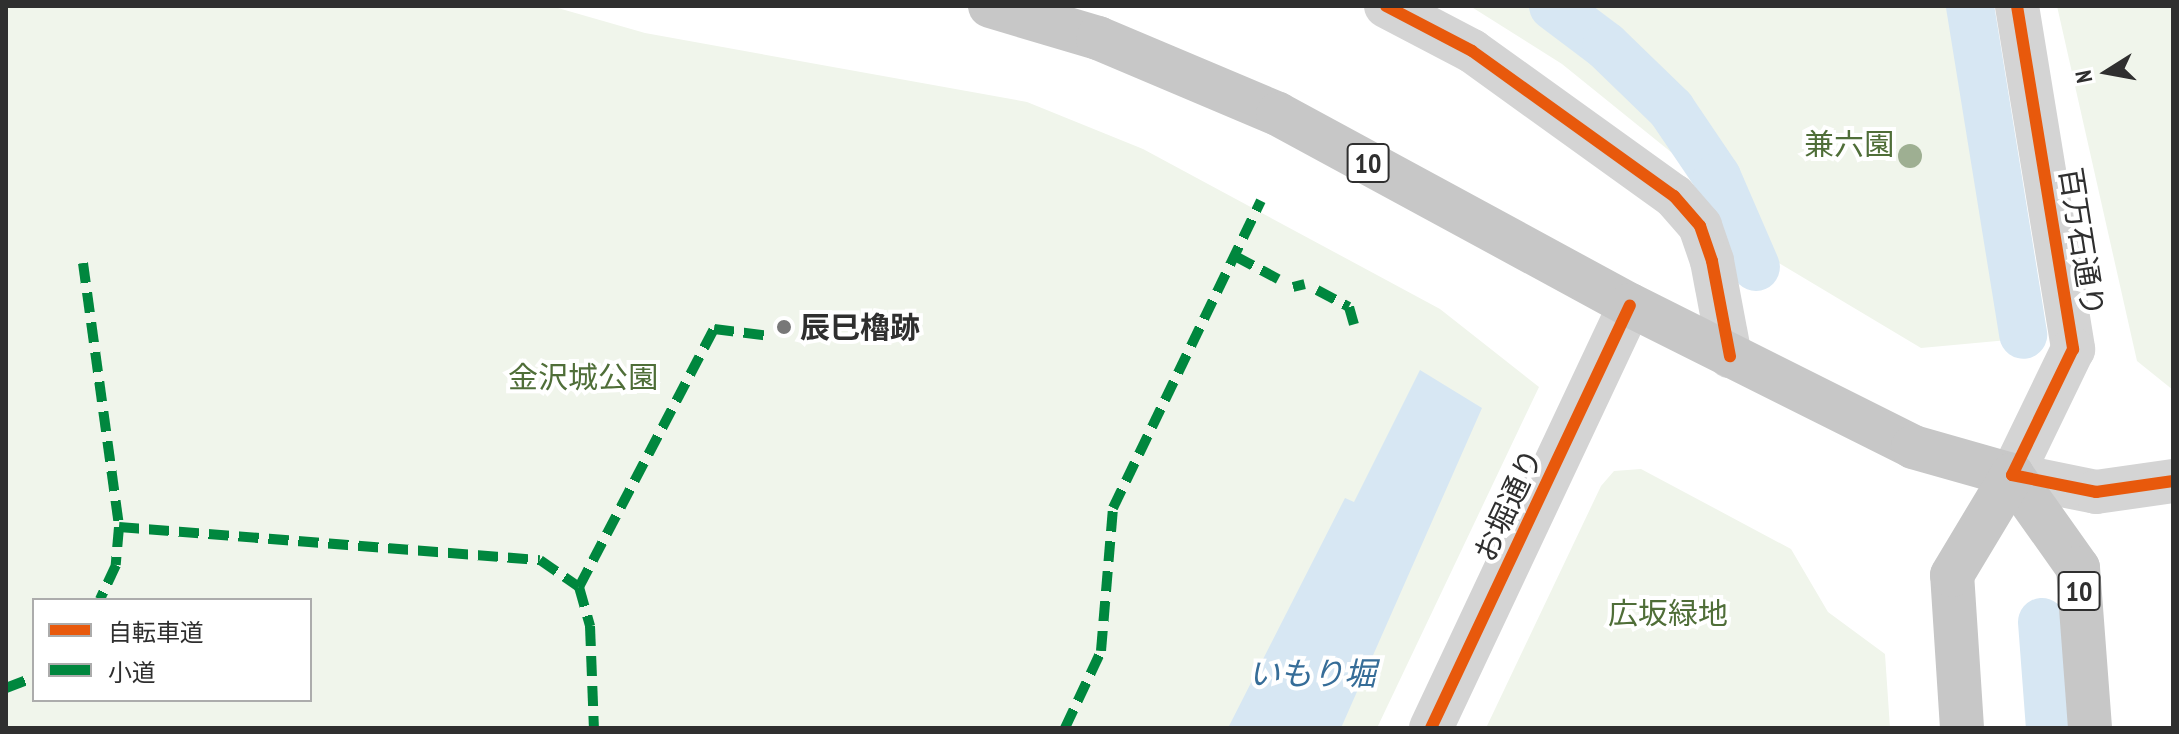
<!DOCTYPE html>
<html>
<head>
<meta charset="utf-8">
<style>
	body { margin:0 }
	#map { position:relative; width:2179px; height:734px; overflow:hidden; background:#fff; font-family:"PT Sans Narrow","Noto Sans JP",sans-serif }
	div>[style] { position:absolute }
	.green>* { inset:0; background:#f0f5eb }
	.water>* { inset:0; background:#d7e7f3 }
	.canal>* { height:48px; margin:-24px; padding:0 24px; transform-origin:24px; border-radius:24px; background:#d7e7f3 }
	.minor>* { height:44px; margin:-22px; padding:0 22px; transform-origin:22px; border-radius:22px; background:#d4d4d4 }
	.tertiary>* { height:44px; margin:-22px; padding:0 22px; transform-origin:22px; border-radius:22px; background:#d4d4d4 }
	.primary>* { height:44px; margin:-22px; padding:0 22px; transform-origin:22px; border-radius:22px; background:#c7c7c7 }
	.quiet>* { height:10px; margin-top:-5px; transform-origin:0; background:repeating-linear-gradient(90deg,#00873e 0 20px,transparent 0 30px) }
	.cycleway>* { height:12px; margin:-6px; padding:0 6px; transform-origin:6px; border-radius:6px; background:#e8590c }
	.trees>* { width:24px; height:24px; margin:-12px; border-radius:50%; background:#9eaf92 }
	.dots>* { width:22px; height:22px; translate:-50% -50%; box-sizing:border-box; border:4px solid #fff; border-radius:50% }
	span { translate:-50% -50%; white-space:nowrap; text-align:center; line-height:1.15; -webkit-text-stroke:8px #fff; paint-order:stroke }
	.shield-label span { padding:2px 6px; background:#fff; border:2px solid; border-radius:6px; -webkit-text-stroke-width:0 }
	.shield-label { font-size:28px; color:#2f2f2f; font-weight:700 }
	.park-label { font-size:30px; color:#4f6e38 }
	.street-label { font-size:30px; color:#2f2f2f }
	.poi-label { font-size:30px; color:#2f2f2f; font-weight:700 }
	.left { translate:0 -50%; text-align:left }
	.water-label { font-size:32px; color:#366d98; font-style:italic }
	.frame { position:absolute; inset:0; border:8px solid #2f2f2f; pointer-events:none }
	.legend { position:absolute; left:32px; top:598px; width:280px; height:104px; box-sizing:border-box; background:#fff; border:2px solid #acacac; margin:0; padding:10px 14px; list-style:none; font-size:24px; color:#2f2f2f }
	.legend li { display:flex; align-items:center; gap:16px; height:40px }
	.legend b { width:40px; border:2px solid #acacac }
	.north { position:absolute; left:2067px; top:32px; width:80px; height:80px; -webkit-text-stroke:6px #fff; paint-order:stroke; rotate:259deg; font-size:22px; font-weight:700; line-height:32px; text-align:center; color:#2f2f2f }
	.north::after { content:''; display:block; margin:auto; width:28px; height:36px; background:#2f2f2f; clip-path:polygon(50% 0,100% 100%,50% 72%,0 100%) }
</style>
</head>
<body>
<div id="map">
	<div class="green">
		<div style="clip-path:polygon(evenodd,6px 6px,551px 6px,645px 33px,1027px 102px,1143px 149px,1440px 309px,1539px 387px,1377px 728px,6px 728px,6px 6px,34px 600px,310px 600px,310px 700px,34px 700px,34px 600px)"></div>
		<div style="clip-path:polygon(1470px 6px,1967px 6px,2019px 339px,1921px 348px,1769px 257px,1762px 270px,1752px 266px,1713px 186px,1562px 64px)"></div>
		<div style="clip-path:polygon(2057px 6px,2173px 6px,2173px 390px,2137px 361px)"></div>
		<div style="clip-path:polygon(1641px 469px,1791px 549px,1828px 612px,1885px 654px,1890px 728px,1486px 728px,1601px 486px,1614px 471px)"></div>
	</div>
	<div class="water">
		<div style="clip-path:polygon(1420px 370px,1482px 408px,1341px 728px,1228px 728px,1345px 498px,1354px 502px)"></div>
	</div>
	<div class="canal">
		<div style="left:1553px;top:6px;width:66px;rotate:37deg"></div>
		<div style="left:1606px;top:46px;width:91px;rotate:44.1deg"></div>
		<div style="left:1671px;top:109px;width:82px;rotate:55.9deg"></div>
		<div style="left:1717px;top:177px;width:98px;rotate:66.6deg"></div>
		<div style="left:1970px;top:6px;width:333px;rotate:80.8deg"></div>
		<div style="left:2042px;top:622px;width:106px;rotate:85.7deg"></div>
	</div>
	<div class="minor">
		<div style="left:1386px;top:6px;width:97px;rotate:27.6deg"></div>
		<div style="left:1472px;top:51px;width:249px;rotate:35.7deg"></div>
		<div style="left:1674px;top:196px;width:40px;rotate:49deg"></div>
		<div style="left:1700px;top:226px;width:37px;rotate:71deg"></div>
		<div style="left:1712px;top:261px;width:97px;rotate:79.3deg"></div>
	</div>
	<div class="tertiary">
		<div style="left:2017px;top:6px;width:348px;rotate:80.7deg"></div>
		<div style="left:2073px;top:349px;width:140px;rotate:115.8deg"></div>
		<div style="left:2012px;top:475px;width:86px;rotate:11.4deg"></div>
		<div style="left:2096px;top:492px;width:78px;rotate:-8.1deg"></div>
		<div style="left:1431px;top:728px;width:467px;rotate:-64.8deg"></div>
	</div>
	<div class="primary">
		<div style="left:990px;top:6px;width:113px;rotate:16.5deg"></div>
		<div style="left:1098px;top:38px;width:195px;rotate:22.9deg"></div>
		<div style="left:1278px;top:114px;width:400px;rotate:28.5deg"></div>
		<div style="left:1630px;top:305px;width:317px;rotate:26.6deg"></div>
		<div style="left:1913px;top:447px;width:103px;rotate:15.8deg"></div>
		<div style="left:2012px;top:475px;width:114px;rotate:54.6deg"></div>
		<div style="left:2078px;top:568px;width:160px;rotate:85.7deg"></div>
		<div style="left:1962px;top:728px;width:153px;rotate:-93.7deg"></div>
		<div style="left:1952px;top:575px;width:117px;rotate:-59deg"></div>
	</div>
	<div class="quiet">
		<div style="left:1235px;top:256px;width:49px;rotate:28.1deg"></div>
		<div style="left:83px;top:263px;width:266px;rotate:82.2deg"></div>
		<div style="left:119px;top:527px;width:38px;rotate:95deg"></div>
		<div style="left:116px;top:565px;width:38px;rotate:115deg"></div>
		<div style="left:1293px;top:287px;width:12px;rotate:-14deg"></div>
		<div style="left:1317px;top:290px;width:36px;rotate:28deg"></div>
		<div style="left:1349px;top:307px;width:18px;rotate:74deg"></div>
		<div style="left:119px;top:527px;width:422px;rotate:4.5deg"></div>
		<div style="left:540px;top:560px;width:47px;rotate:34.7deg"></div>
		<div style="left:579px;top:587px;width:41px;rotate:74.2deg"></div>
		<div style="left:590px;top:626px;width:102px;rotate:87.8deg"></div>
		<div style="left:579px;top:587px;width:291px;rotate:-62.4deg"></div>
		<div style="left:714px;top:329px;width:56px;rotate:7.1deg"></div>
		<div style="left:6px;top:688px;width:30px;rotate:-21deg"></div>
		<div style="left:1065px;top:728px;width:85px;rotate:-64.9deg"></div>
		<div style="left:1101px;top:651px;width:144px;rotate:-85.2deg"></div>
		<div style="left:1113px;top:508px;width:341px;rotate:-64.3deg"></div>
	</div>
	<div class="cycleway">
		<div style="left:1386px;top:6px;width:97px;rotate:27.6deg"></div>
		<div style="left:1472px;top:51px;width:249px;rotate:35.7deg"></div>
		<div style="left:1674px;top:196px;width:40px;rotate:49deg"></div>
		<div style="left:1700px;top:226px;width:37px;rotate:71deg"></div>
		<div style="left:1712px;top:261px;width:97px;rotate:79.3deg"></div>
		<div style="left:2017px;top:6px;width:348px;rotate:80.7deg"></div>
		<div style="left:2073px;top:349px;width:140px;rotate:115.8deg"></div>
		<div style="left:2012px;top:475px;width:86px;rotate:11.4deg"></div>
		<div style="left:2096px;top:492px;width:78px;rotate:-8.1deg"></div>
		<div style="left:1431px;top:728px;width:467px;rotate:-64.8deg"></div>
	</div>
	<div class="trees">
		<div style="left:1910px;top:156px"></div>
	</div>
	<div class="dots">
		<div style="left:784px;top:327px;background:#787878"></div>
	</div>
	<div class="shield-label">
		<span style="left:1368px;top:163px">10</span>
		<span style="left:2079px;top:591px">10</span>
	</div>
	<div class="park-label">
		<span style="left:1849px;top:144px">兼六園</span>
		<span style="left:583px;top:377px">金沢城公園</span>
		<span style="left:1668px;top:613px">広坂緑地</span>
	</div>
	<div class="street-label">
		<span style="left:2082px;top:242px;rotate:81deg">百万石通り</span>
		<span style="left:1508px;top:505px;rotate:-65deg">お堀通り</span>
	</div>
	<div class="poi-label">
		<span class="left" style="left:800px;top:327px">辰巳櫓跡</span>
	</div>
	<div class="water-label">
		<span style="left:1312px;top:673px">いもり堀</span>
	</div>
	<div class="frame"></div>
	<ul class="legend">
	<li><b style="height:10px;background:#e8590c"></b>自転車道</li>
	<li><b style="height:10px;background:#00873e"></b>小道</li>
	</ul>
	<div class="north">N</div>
</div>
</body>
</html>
